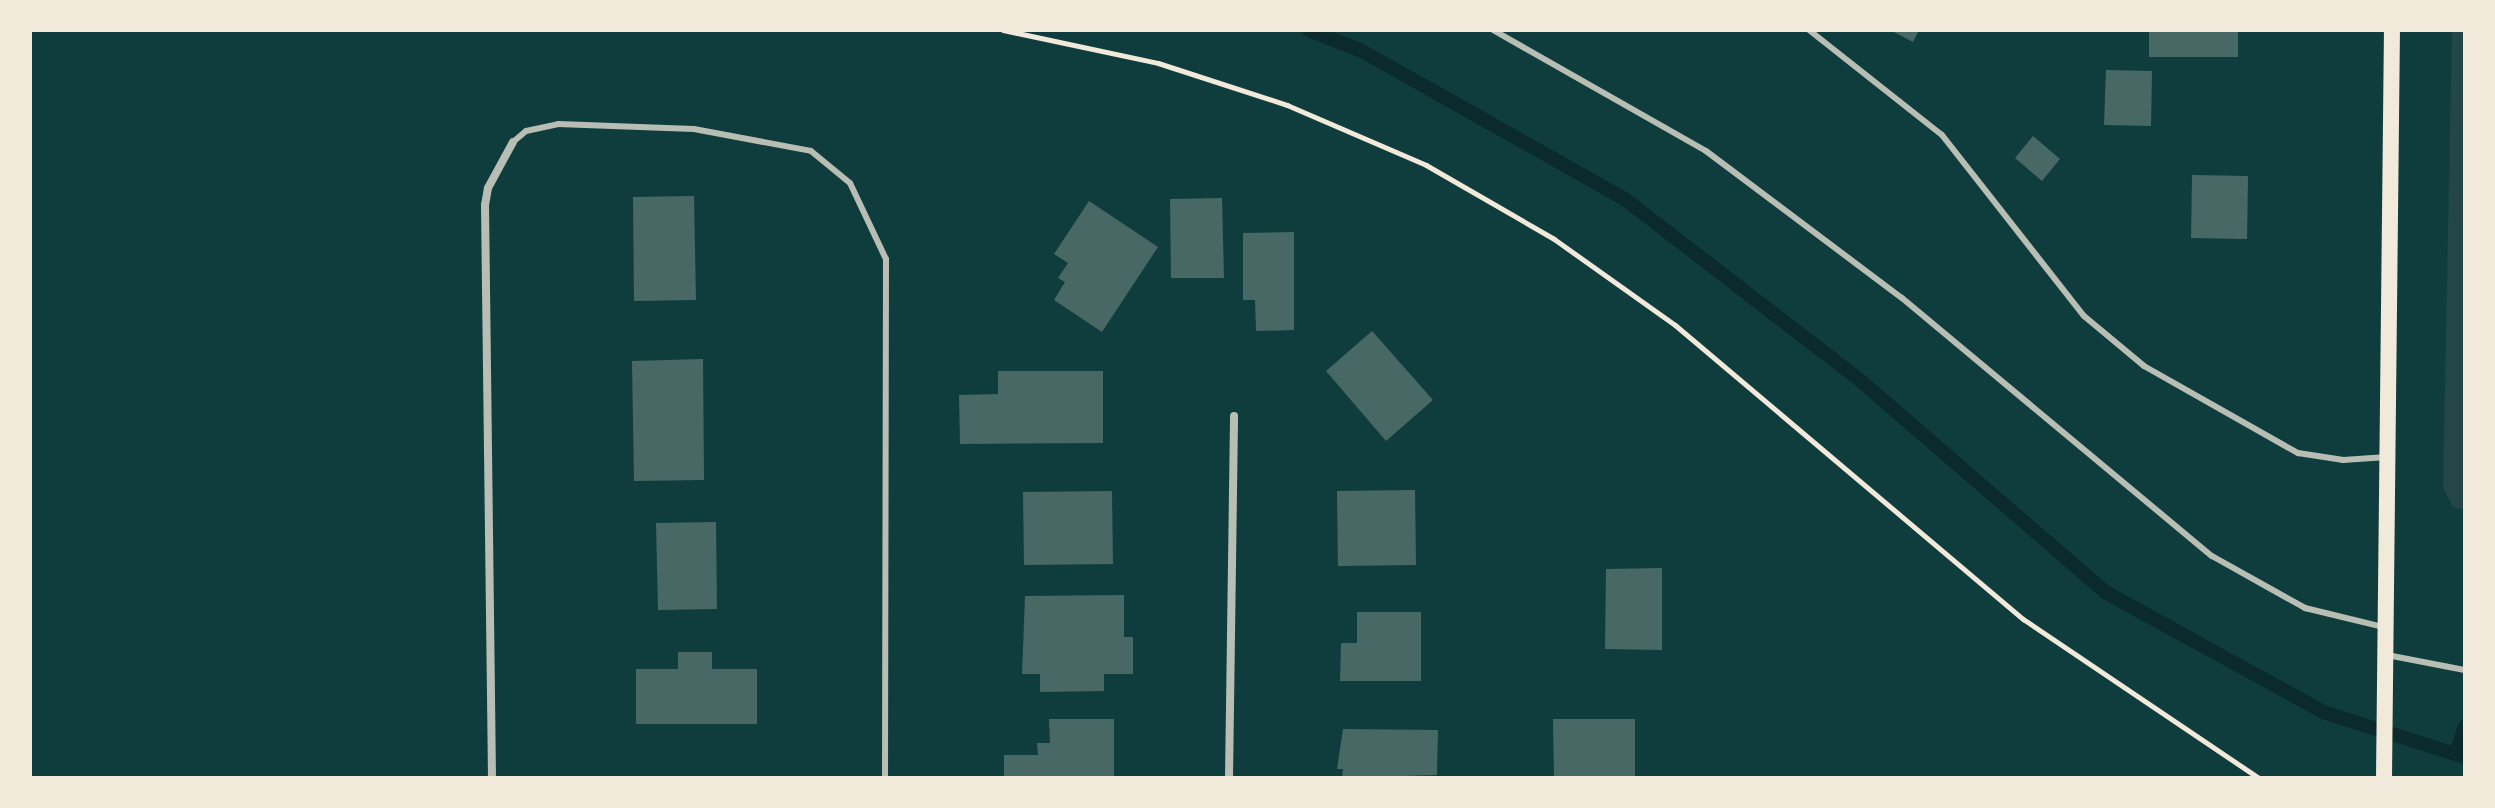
<!DOCTYPE html>
<html>
<head>
<meta charset="utf-8">
<style>
	body { margin:0 }
	#map { position:relative; width:2495px; height:808px; overflow:hidden; background:#0f3d3e; font-family:"DejaVu Sans",sans-serif }
	div>[style] { position:absolute }
	.green>* { inset:0; background:#244646 }
	.stream>* { height:14px; margin:-7px; padding:0 7px; transform-origin:7px; border-radius:7px; background:#0a2a2b }
	.building>* { inset:0; background:#486865 }
	.path>* { height:5px; margin:-2.5px; padding:0 2.5px; transform-origin:2.5px; border-radius:2.5px; background:#f1e9da }
	.service>* { height:6px; margin:-3px; padding:0 3px; transform-origin:3px; border-radius:3px; background:#b8beb3 }
	.minor>* { height:8px; margin:-4px; padding:0 4px; transform-origin:4px; border-radius:4px; background:#b8beb3 }
	.secondary>* { height:16px; margin:-8px; padding:0 8px; transform-origin:8px; border-radius:8px; background:#f1e9da }
	span { translate:-50% -50%; white-space:nowrap; text-align:center; line-height:1.15; -webkit-text-stroke:6px #f1e9da; paint-order:stroke }
	.frame { position:absolute; inset:0; border:32px solid #f1e9da; pointer-events:none }
</style>
</head>
<body>
<div id="map">
	<div class="green">
		<div style="clip-path:polygon(2452px 30px,2465px 30px,2465px 510px,2453px 507px,2443px 488px)"></div>
	</div>
	<div class="stream">
		<div style="left:1309px;top:30px;width:57px;rotate:21.6deg"></div>
		<div style="left:1362px;top:51px;width:303px;rotate:29.4deg"></div>
		<div style="left:1626px;top:200px;width:298px;rotate:37.6deg"></div>
		<div style="left:1862px;top:382px;width:321px;rotate:40.8deg"></div>
		<div style="left:2105px;top:592px;width:249px;rotate:28.8deg"></div>
		<div style="left:2323px;top:712px;width:149px;rotate:17.6deg"></div>
		<div style="left:2456px;top:754px;width:29px;rotate:-72deg"></div>
	</div>
	<div class="building">
		<div style="clip-path:polygon(1890px 30px,1919px 30px,1913px 42px)"></div>
		<div style="clip-path:polygon(2149px 30px,2238px 30px,2238px 57px,2149px 57px)"></div>
		<div style="clip-path:polygon(2106px 70px,2152px 71px,2151px 126px,2104px 125px)"></div>
		<div style="clip-path:polygon(2033px 136px,2060px 159px,2042px 181px,2015px 158px)"></div>
		<div style="clip-path:polygon(2192px 175px,2248px 176px,2247px 239px,2191px 238px)"></div>
		<div style="clip-path:polygon(694px 196px,696px 300px,634px 301px,633px 197px)"></div>
		<div style="clip-path:polygon(1222px 198px,1224px 278px,1171px 278px,1170px 199px)"></div>
		<div style="clip-path:polygon(1089px 201px,1158px 247px,1102px 332px,1054px 300px,1065px 282px,1058px 278px,1068px 263px,1054px 254px)"></div>
		<div style="clip-path:polygon(1294px 232px,1294px 330px,1256px 331px,1255px 300px,1243px 300px,1243px 233px)"></div>
		<div style="clip-path:polygon(1372px 331px,1433px 400px,1386px 441px,1326px 371px)"></div>
		<div style="clip-path:polygon(703px 359px,704px 480px,634px 481px,632px 361px)"></div>
		<div style="clip-path:polygon(998px 371px,1103px 371px,1103px 443px,960px 444px,959px 395px,998px 394px)"></div>
		<div style="clip-path:polygon(1415px 490px,1416px 565px,1338px 566px,1337px 491px)"></div>
		<div style="clip-path:polygon(1112px 491px,1113px 564px,1024px 565px,1023px 492px)"></div>
		<div style="clip-path:polygon(716px 522px,717px 609px,658px 610px,656px 523px)"></div>
		<div style="clip-path:polygon(1662px 568px,1662px 650px,1605px 649px,1606px 569px)"></div>
		<div style="clip-path:polygon(1124px 595px,1124px 637px,1133px 637px,1133px 674px,1104px 674px,1104px 691px,1040px 692px,1040px 674px,1022px 674px,1025px 596px)"></div>
		<div style="clip-path:polygon(1357px 612px,1421px 612px,1421px 681px,1340px 681px,1341px 643px,1357px 643px)"></div>
		<div style="clip-path:polygon(678px 652px,712px 652px,712px 669px,757px 669px,757px 724px,636px 724px,636px 669px,678px 669px)"></div>
		<div style="clip-path:polygon(1049px 719px,1114px 719px,1114px 778px,1004px 778px,1004px 755px,1038px 755px,1037px 743px,1050px 743px)"></div>
		<div style="clip-path:polygon(1553px 719px,1635px 719px,1635px 778px,1554px 778px)"></div>
		<div style="clip-path:polygon(1343px 729px,1438px 730px,1437px 775px,1342px 778px,1343px 769px,1337px 769px)"></div>
	</div>
	<div class="path">
		<div style="left:1003px;top:30px;width:158px;rotate:12deg"></div>
		<div style="left:1158px;top:63px;width:136px;rotate:18deg"></div>
		<div style="left:1287px;top:105px;width:151px;rotate:23.3deg"></div>
		<div style="left:1426px;top:165px;width:148px;rotate:30deg"></div>
		<div style="left:1554px;top:239px;width:148px;rotate:35.4deg"></div>
		<div style="left:1675px;top:325px;width:456px;rotate:40.2deg"></div>
		<div style="left:2023px;top:619px;width:285px;rotate:34deg"></div>
	</div>
	<div class="service">
		<div style="left:1493px;top:30px;width:245px;rotate:29.6deg"></div>
		<div style="left:1706px;top:151px;width:245px;rotate:36.9deg"></div>
		<div style="left:1902px;top:298px;width:403px;rotate:39.8deg"></div>
		<div style="left:2212px;top:556px;width:107px;rotate:29.2deg"></div>
		<div style="left:2305px;top:608px;width:80px;rotate:13.7deg"></div>
		<div style="left:1809px;top:30px;width:169px;rotate:38.3deg"></div>
		<div style="left:1942px;top:135px;width:230px;rotate:51.9deg"></div>
		<div style="left:2084px;top:316px;width:78px;rotate:39.8deg"></div>
		<div style="left:2144px;top:366px;width:177px;rotate:29.5deg"></div>
		<div style="left:2298px;top:453px;width:46px;rotate:8.8deg"></div>
		<div style="left:2343px;top:460px;width:44px;rotate:-3.9deg"></div>
		<div style="left:513px;top:142px;width:17px;rotate:-40deg"></div>
		<div style="left:526px;top:131px;width:33px;rotate:-12deg"></div>
		<div style="left:558px;top:124px;width:136px;rotate:2.1deg"></div>
		<div style="left:694px;top:129px;width:119px;rotate:10.6deg"></div>
		<div style="left:811px;top:151px;width:50px;rotate:39.4deg"></div>
		<div style="left:850px;top:183px;width:84px;rotate:64.7deg"></div>
		<div style="left:886px;top:259px;width:519px;rotate:90.11deg"></div>
		<div style="left:2387px;top:655px;width:79px;rotate:10.9deg"></div>
	</div>
	<div class="minor">
		<div style="left:492px;top:778px;width:573px;rotate:-90.7deg"></div>
		<div style="left:485px;top:205px;width:17px;rotate:-80deg"></div>
		<div style="left:488px;top:188px;width:52px;rotate:-61.5deg"></div>
		<div style="left:1229px;top:778px;width:362px;rotate:-89.2deg"></div>
	</div>
	<div class="secondary">
		<div style="left:2384px;top:778px;width:748px;rotate:-89.39deg"></div>
	</div>
	<div class="frame"></div>
</div>
</body>
</html>
